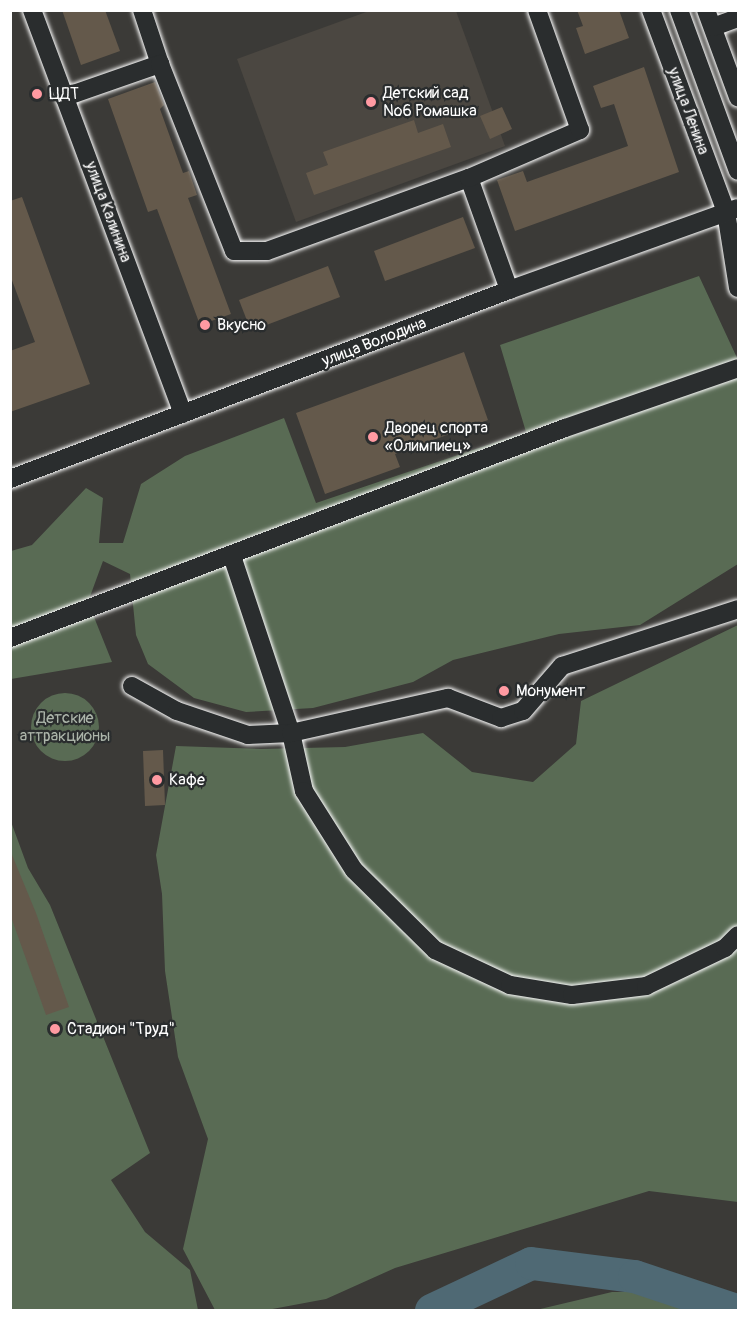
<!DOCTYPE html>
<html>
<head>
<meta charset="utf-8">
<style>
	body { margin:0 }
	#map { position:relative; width:749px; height:1321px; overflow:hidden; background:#3b3a37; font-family:Pangolin,sans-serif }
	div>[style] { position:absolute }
	.built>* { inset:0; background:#4b4741 }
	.green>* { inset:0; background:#596b54 }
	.round { border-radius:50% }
	.river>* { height:33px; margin:-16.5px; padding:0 16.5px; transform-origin:16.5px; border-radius:16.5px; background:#4f6974 }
	.building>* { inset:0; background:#64594b }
	.roads { filter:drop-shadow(0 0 2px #fff) drop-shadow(0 0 2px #fff) }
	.minor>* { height:18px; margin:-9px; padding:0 9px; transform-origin:9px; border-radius:9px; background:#2a2d2e }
	.dots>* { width:16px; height:16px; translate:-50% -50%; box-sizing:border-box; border:3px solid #2a2d2e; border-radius:50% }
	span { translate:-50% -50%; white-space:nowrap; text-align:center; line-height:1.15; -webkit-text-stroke:4.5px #2a2d2e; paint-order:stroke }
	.poi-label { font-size:16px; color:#fff }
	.left { translate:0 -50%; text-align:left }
	.street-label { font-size:16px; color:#fff }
	.park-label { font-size:16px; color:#acb5aa }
	.frame { position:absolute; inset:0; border:12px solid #fff; pointer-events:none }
</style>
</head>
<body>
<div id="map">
	<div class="built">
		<div style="clip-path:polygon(369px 11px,456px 11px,505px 146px,296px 222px,237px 59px)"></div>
	</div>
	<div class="green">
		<div style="clip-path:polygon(699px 276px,738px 360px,738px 564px,640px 625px,559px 634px,453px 660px,413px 682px,313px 708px,246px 712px,194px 698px,148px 664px,136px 635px,130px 574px,103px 561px,88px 602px,112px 662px,11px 679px,11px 551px,32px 545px,86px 488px,103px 498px,99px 543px,123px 543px,141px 484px,185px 456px,284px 418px,316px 503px,526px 432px,500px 345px)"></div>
		<div style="clip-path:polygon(738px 625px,738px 1202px,649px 1191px,395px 1268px,326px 1299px,267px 1310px,215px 1310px,183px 1249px,208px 1139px,178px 1057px,165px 971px,162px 894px,156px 855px,176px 746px,261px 749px,345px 747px,423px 733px,472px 772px,533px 782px,576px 744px,581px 701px)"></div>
		<div class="round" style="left:31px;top:693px;width:68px;height:68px"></div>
		<div style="clip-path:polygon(10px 819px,28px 868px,50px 905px,150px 1153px,111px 1180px,145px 1232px,190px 1270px,198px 1310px,11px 1310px)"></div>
		<div style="clip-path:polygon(612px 1292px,691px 1292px,738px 1305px,738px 1310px,536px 1310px)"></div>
	</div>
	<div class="river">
		<div style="left:431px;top:1310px;width:110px;rotate:-25.2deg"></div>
		<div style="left:531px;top:1263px;width:104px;rotate:7.2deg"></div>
		<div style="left:634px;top:1276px;width:108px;rotate:18.4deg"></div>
	</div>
	<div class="building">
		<div style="clip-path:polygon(62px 10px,105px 10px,120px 51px,81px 65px)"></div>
		<div style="clip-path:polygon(577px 10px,619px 10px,629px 38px,585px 54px,576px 28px,583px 26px)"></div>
		<div style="clip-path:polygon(644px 67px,679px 172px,515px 231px,497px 180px,523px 171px,527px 182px,628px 146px,614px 104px,601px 108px,593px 86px)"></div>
		<div style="clip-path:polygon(155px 82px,164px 105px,160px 109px,183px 173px,189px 171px,197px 195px,188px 198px,231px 314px,200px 325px,157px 209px,148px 212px,108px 99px)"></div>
		<div style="clip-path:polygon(502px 107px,512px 129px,490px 139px,480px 116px)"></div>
		<div style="clip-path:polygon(414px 120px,418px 133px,443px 124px,451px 147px,314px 195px,306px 173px,328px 165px,323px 152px)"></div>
		<div style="clip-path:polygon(22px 197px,90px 384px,10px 412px,10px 351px,35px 342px,10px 275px,10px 201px)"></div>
		<div style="clip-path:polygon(463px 217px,475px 248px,385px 281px,374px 251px)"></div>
		<div style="clip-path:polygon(328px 266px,340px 297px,251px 331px,239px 300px)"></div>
		<div style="clip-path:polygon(464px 352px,488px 420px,395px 454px,400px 467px,325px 494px,296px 413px)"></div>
		<div style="clip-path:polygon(163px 750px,165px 805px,145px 806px,143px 751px)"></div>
		<div style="clip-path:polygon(10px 850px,36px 913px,69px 1007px,46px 1015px,10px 914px)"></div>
	</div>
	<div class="roads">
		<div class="minor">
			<div style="left:32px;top:10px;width:431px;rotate:69.5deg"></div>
			<div style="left:142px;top:10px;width:57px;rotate:71.6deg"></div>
			<div style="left:651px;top:10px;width:215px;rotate:69.6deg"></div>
			<div style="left:726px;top:212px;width:77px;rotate:81deg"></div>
			<div style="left:679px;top:10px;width:171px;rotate:69.9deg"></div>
			<div style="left:706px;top:10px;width:93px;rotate:69.8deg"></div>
			<div style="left:713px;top:27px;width:27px;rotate:-20deg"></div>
			<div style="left:65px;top:97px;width:101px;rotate:-19.2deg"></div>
			<div style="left:160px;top:64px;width:201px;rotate:68.4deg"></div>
			<div style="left:234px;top:251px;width:33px"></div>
			<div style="left:267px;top:251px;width:215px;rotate:-19.9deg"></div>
			<div style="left:469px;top:178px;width:119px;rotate:70.3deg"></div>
			<div style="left:469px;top:178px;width:121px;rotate:-23.4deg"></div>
			<div style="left:580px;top:130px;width:127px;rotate:-109.7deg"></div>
			<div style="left:10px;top:479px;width:534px;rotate:-20.74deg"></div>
			<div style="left:509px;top:290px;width:243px;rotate:-19.7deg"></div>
			<div style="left:232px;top:556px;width:187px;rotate:71.6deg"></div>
			<div style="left:291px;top:733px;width:59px;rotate:77.4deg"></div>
			<div style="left:304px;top:791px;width:93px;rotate:57.7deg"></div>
			<div style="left:354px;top:870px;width:114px;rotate:44.6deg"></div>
			<div style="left:435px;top:950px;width:83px;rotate:25deg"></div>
			<div style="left:510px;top:985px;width:63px;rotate:9.2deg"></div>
			<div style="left:572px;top:995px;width:75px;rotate:-6.9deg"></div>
			<div style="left:646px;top:986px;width:88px;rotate:-25.7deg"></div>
			<div style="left:725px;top:948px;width:18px;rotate:-45deg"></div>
			<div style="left:10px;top:638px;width:593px;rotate:-20.73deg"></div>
			<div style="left:565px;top:428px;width:183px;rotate:-19.1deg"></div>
			<div style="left:132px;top:686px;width:51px;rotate:29.1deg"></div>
			<div style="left:177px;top:711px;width:75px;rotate:18.7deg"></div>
			<div style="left:248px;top:735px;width:43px;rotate:-2.7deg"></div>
			<div style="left:291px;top:733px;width:161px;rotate:-12.6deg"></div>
			<div style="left:448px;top:698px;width:57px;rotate:20.7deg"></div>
			<div style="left:501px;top:718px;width:23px;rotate:-18deg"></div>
			<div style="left:523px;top:711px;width:60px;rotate:-49.1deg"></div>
			<div style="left:562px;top:666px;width:185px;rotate:-17.9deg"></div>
		</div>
	</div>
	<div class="dots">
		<div style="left:37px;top:94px;background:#ff9aa2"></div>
		<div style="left:371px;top:102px;background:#ff9aa2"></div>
		<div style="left:205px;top:325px;background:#ff9aa2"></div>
		<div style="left:373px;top:437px;background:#ff9aa2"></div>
		<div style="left:504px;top:691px;background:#ff9aa2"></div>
		<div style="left:157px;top:780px;background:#ff9aa2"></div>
		<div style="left:55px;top:1029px;background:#ff9aa2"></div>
	</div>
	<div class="poi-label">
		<span class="left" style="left:383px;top:102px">Детский сад<br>№6 Ромашка</span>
		<span class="left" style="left:49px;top:94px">ЦДТ</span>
		<span class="left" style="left:217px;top:325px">Вкусно</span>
		<span class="left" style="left:385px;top:437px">Дворец спорта<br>«Олимпиец»</span>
		<span class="left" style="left:516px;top:691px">Монумент</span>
		<span class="left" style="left:169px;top:780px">Кафе</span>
		<span class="left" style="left:67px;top:1029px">Стадион "Труд"</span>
	</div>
	<div class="street-label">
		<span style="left:688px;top:111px;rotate:70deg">улица Ленина</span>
		<span style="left:108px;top:212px;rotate:70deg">улица Калинина</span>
		<span style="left:374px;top:342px;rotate:-21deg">улица Володина</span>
	</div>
	<div class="park-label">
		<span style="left:65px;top:727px">Детские<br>аттракционы</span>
	</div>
	<div class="frame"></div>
</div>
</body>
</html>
